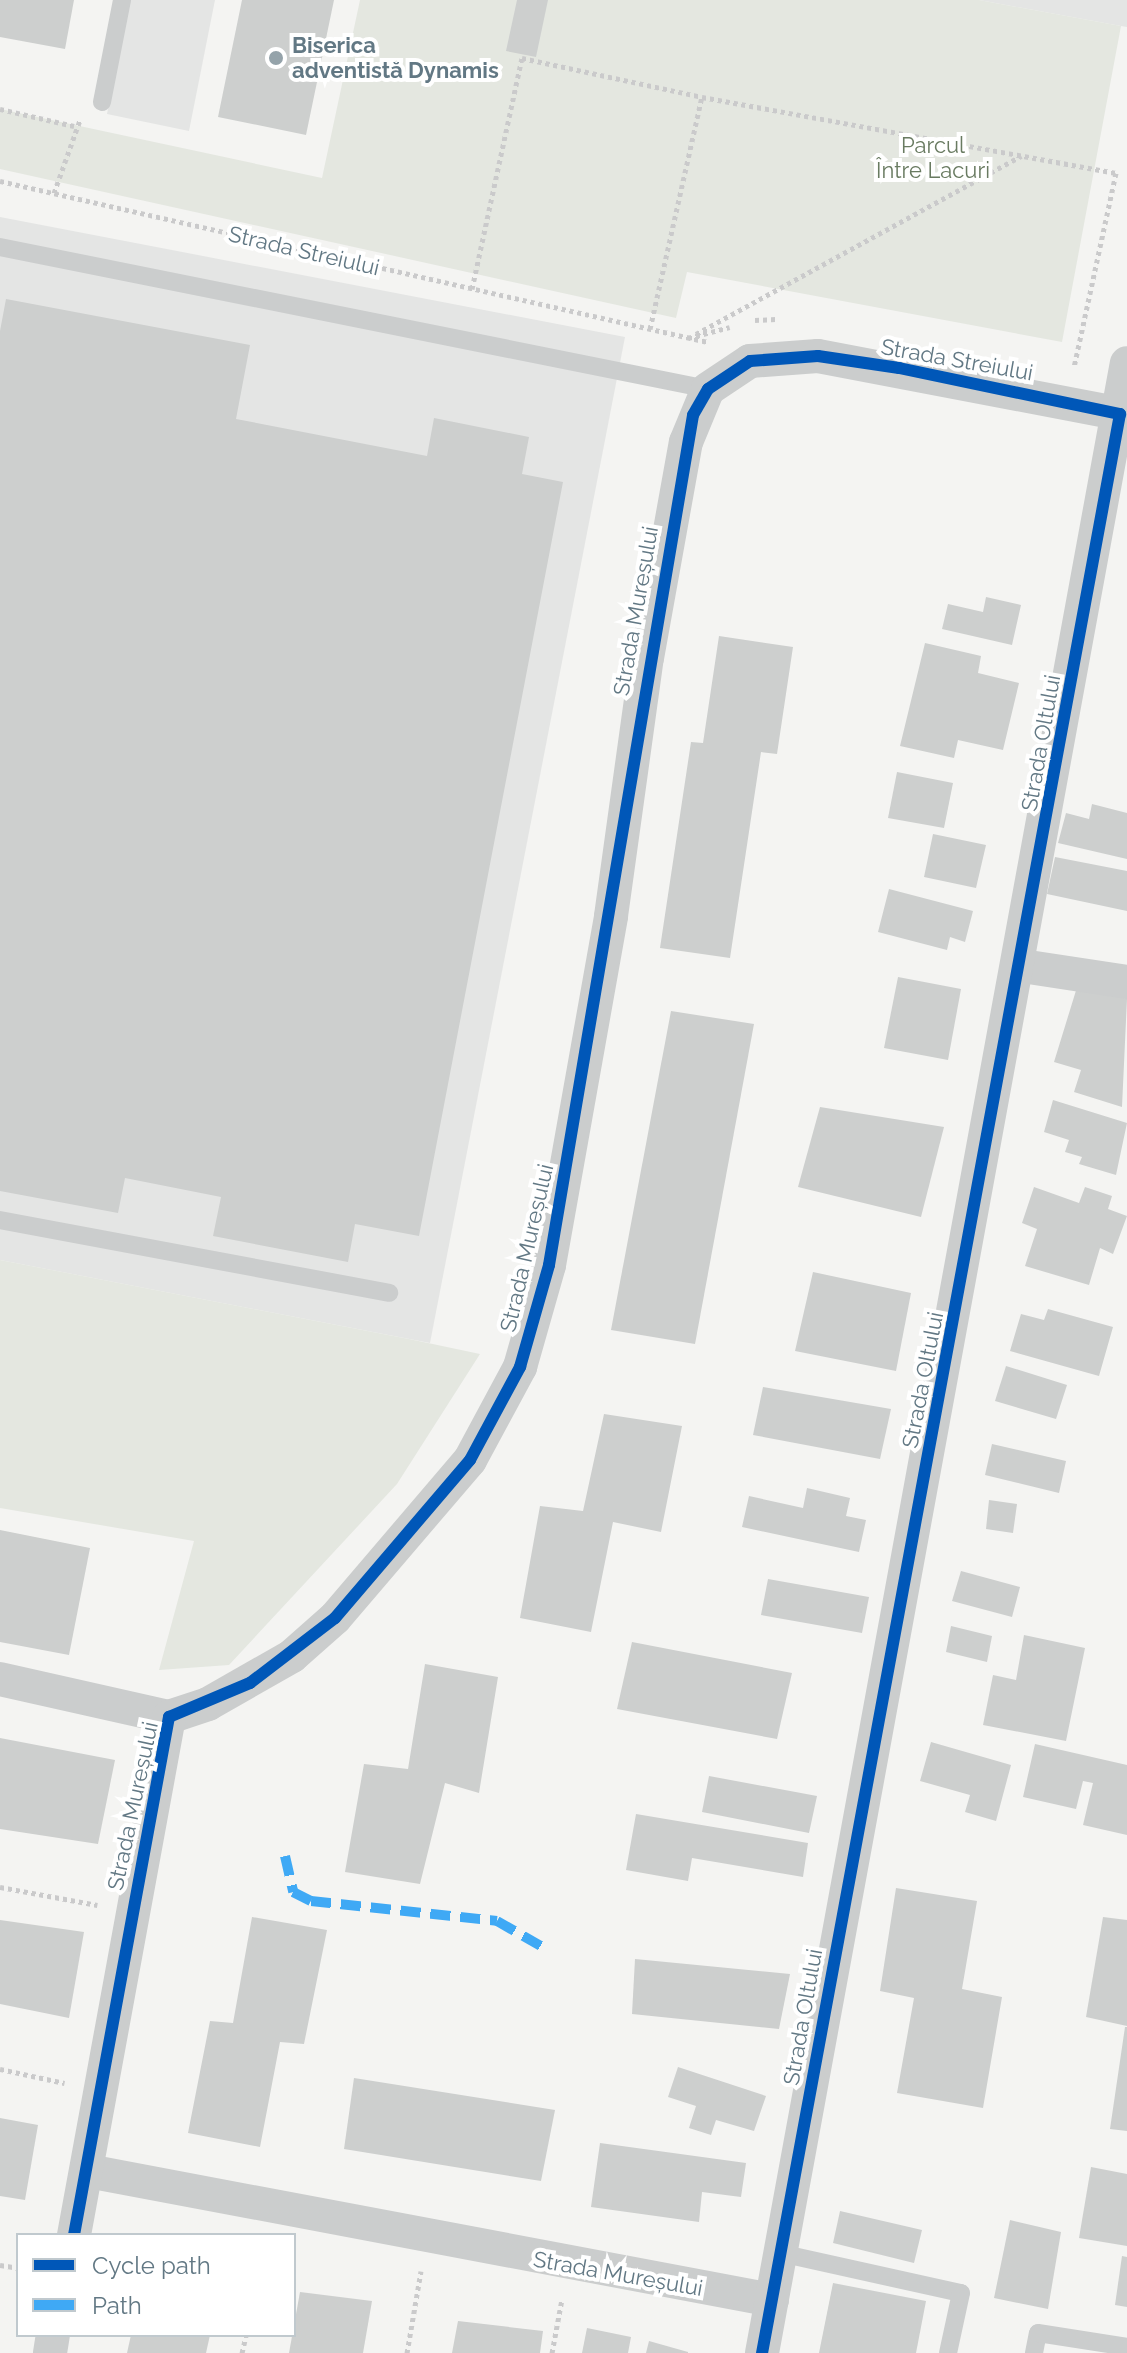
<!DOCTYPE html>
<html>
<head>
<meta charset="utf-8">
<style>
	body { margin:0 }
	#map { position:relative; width:1127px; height:2353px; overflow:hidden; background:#f4f4f2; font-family:Raleway,sans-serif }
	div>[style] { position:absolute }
	.built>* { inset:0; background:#e4e5e4 }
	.green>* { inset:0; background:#e4e7e0 }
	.building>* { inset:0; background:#cdcfce }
	.path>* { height:5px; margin-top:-2.5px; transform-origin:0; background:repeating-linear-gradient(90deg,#cacacb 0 4px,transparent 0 8px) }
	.service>* { height:18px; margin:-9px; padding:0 9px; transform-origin:9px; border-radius:9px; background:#cbcdcd }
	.minor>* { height:34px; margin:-17px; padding:0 17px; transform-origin:17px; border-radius:17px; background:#cbcdcd }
	.quiet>* { height:10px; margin-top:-5px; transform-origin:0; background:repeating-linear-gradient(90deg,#3fa9f5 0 20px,transparent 0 30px) }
	.cycleway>* { height:12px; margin:-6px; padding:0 6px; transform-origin:6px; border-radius:6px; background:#0057b8 }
	.dots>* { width:22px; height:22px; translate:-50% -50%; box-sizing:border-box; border:4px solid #fff; border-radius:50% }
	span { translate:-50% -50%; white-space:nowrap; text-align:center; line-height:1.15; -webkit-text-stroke:8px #fff; paint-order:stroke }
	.poi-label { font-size:22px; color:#627884; font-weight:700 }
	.left { translate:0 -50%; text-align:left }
	.park-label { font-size:22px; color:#697b61 }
	.street-label { font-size:22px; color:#627884 }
	.legend { position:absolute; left:16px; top:2233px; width:280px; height:104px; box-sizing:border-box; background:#fff; border:2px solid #c0c9ce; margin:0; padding:10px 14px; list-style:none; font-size:24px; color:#627884 }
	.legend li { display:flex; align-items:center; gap:16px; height:40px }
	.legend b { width:40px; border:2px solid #c0c9ce }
</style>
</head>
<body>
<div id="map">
	<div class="built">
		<div style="clip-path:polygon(128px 0,215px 0,189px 131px,107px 114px)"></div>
		<div style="clip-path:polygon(979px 0,1127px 0,1127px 27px,1121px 26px)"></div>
		<div style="clip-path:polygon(0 217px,625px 337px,430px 1343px,0 1260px)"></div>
	</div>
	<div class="green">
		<div style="clip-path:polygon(360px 0,979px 0,1121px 26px,1062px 342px,687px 272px,676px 318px,0 169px,0 109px,322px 178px)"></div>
		<div style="clip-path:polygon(0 1260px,409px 1339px,480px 1354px,397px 1484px,229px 1665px,159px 1670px,194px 1541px,0 1508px)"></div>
	</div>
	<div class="building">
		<div style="clip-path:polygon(0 0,74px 0,65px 49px,0 37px)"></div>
		<div style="clip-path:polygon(242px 0,334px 0,306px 135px,218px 117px)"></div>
		<div style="clip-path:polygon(517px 0,548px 0,536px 57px,506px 51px)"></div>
		<div style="clip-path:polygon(6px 299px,250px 345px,236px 419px,427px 456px,434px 418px,529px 437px,522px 474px,563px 482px,419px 1236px,355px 1224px,348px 1262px,213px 1236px,221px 1197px,125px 1178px,118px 1213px,0 1191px,0 331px)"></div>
		<div style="clip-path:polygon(986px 597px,1021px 605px,1012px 645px,942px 629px,948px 604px,983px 612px)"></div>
		<div style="clip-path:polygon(719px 636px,793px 647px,777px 754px,761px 752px,730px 958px,660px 948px,691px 742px,703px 743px)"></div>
		<div style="clip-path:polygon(925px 643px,981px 656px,978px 673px,1019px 683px,1003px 750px,958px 740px,954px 758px,900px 746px)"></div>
		<div style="clip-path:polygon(897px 772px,953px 783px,944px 828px,888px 818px)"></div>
		<div style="clip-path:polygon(1092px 804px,1127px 813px,1127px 859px,1058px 843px,1066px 813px,1089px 819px)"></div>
		<div style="clip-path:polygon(933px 834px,986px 845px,976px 888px,924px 877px)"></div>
		<div style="clip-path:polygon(1055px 857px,1127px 871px,1127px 911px,1047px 894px)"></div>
		<div style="clip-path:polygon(889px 889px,973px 911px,965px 942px,950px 937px,947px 950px,878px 932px)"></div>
		<div style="clip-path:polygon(898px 977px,961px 989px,948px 1060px,884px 1048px)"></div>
		<div style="clip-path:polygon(1078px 984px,1127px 999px,1122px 1107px,1074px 1092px,1081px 1070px,1054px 1062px)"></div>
		<div style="clip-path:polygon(671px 1011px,754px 1024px,695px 1344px,611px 1330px)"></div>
		<div style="clip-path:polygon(1053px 1100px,1127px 1123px,1116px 1175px,1079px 1164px,1082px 1157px,1065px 1152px,1069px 1140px,1044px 1132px)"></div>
		<div style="clip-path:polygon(820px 1107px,944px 1127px,921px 1217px,798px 1187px)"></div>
		<div style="clip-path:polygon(1034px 1187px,1079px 1203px,1085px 1187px,1112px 1196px,1108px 1209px,1127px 1216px,1113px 1254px,1100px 1248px,1089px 1285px,1025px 1266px,1037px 1229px,1022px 1223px)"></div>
		<div style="clip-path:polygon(813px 1272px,911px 1293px,896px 1371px,795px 1351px)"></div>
		<div style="clip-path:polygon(1048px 1309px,1113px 1327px,1099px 1376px,1010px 1351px,1021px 1314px,1044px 1320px)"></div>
		<div style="clip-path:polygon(1006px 1366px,1067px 1385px,1056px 1419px,995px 1401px)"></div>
		<div style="clip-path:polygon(763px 1387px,891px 1409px,880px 1459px,753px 1435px)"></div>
		<div style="clip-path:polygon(604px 1414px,682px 1426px,661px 1532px,613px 1522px,591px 1632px,520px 1618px,540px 1506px,583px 1511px)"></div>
		<div style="clip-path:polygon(992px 1444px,1066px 1461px,1059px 1493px,985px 1475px)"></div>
		<div style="clip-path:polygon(807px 1488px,850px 1498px,846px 1516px,866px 1520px,859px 1552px,742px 1527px,749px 1496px,803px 1508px)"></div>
		<div style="clip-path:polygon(989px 1500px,1017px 1504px,1013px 1533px,986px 1529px)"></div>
		<div style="clip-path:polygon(0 1530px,90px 1548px,69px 1655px,0 1642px)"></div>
		<div style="clip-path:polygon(961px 1571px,1020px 1587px,1012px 1617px,952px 1601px)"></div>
		<div style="clip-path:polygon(768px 1579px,869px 1597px,862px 1633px,761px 1615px)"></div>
		<div style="clip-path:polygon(951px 1626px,992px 1636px,987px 1662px,946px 1652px)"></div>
		<div style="clip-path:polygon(1024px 1635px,1085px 1648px,1066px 1741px,983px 1725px,993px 1675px,1016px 1680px)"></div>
		<div style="clip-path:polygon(632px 1642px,792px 1673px,777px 1739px,617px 1709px)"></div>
		<div style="clip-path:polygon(425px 1664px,498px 1677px,479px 1793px,445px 1783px,420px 1884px,345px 1872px,364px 1764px,408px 1769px)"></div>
		<div style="clip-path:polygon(0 1738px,115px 1760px,98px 1844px,0 1829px)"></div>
		<div style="clip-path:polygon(931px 1742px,1011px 1765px,996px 1821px,965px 1812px,970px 1795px,920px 1781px)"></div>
		<div style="clip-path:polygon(1035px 1744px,1127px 1765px,1127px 1835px,1083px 1825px,1093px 1783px,1083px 1781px,1076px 1809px,1023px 1797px)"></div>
		<div style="clip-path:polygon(709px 1776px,817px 1796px,809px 1833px,702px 1812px)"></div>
		<div style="clip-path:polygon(636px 1814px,808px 1843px,803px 1877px,692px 1858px,688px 1881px,626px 1870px)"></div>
		<div style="clip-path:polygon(896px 1888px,977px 1901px,962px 1989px,1002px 1997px,983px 2108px,897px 2093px,914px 1998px,880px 1991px)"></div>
		<div style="clip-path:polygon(252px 1917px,327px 1930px,304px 2044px,280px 2042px,260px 2147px,188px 2133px,210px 2021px,233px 2023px)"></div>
		<div style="clip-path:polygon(1103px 1917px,1127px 1920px,1127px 2026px,1086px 2017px)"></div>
		<div style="clip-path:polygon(0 1920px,84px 1932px,69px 2018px,0 2004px)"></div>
		<div style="clip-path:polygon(635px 1959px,790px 1974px,779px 2029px,632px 2014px)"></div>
		<div style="clip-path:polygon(1125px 2027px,1127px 2027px,1127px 2131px,1110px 2129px)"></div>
		<div style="clip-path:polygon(678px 2067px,766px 2096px,754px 2131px,716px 2120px,711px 2135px,689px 2128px,696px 2106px,668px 2097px)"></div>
		<div style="clip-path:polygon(354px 2078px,555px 2110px,541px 2181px,344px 2149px)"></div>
		<div style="clip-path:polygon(0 2118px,38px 2125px,25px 2200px,0 2196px)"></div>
		<div style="clip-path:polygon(600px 2143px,746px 2163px,741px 2197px,702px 2192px,699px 2222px,591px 2207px)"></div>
		<div style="clip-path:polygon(1091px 2167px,1127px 2174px,1127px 2246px,1079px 2238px)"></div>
		<div style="clip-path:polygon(840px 2211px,922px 2230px,914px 2263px,833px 2243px)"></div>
		<div style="clip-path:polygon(1010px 2220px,1061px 2232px,1048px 2309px,994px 2298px)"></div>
		<div style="clip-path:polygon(1122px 2256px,1127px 2257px,1127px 2307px,1115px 2305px)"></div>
		<div style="clip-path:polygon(833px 2283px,926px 2301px,916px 2353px,819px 2353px)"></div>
		<div style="clip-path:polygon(300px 2292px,372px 2301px,363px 2353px,289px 2353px)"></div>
		<div style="clip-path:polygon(458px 2321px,543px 2331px,540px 2353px,452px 2353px)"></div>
		<div style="clip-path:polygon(587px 2328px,631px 2337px,628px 2353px,582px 2353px)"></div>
		<div style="clip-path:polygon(131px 2335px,210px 2335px,206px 2353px,127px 2353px)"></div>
		<div style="clip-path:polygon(649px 2341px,688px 2352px,688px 2353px,646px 2353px)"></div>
	</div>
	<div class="path">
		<div style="left:0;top:109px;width:76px;rotate:12.9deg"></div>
		<div style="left:0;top:181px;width:726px;rotate:12.81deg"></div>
		<div style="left:54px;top:193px;width:77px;rotate:-70.4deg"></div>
		<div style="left:472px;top:289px;width:236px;rotate:-77.8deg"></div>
		<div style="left:522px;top:58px;width:184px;rotate:12.2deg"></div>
		<div style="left:755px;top:320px;width:21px;rotate:-3deg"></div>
		<div style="left:650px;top:329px;width:238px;rotate:-77.4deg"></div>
		<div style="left:702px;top:97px;width:421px;rotate:10.4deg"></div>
		<div style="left:1116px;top:173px;width:199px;rotate:102.2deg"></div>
		<div style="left:696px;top:334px;width:371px;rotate:-28.7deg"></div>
		<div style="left:688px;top:338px;width:43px;rotate:-14.7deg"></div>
		<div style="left:0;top:1887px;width:99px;rotate:10.5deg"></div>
		<div style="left:0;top:2069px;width:66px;rotate:12.2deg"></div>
		<div style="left:0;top:2265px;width:18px;rotate:9deg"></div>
		<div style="left:242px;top:2353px;width:18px;rotate:-77deg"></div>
		<div style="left:407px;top:2353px;width:83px;rotate:-80.3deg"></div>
		<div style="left:552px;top:2353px;width:55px;rotate:-79.5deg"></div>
	</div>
	<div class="service">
		<div style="left:102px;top:102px;width:104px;rotate:-78.9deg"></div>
		<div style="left:0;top:247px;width:722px;rotate:11.34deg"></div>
		<div style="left:0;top:1220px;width:396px;rotate:10.6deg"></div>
		<div style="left:780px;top:2253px;width:185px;rotate:12.5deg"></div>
		<div style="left:961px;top:2293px;width:61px;rotate:102.2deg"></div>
		<div style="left:1034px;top:2353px;width:20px;rotate:-79deg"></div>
		<div style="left:1038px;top:2333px;width:90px;rotate:8.9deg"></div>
	</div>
	<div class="minor">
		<div style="left:1022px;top:966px;width:106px;rotate:8.7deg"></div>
		<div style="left:0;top:1679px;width:173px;rotate:12.7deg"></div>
		<div style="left:169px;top:1717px;width:41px;rotate:-18.4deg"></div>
		<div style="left:208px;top:1704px;width:97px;rotate:-29.7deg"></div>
		<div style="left:292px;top:1656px;width:57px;rotate:-41.5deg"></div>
		<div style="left:335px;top:1618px;width:208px;rotate:-49.5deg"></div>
		<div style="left:470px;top:1460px;width:106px;rotate:-61.7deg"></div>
		<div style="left:520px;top:1367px;width:106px;rotate:-74.1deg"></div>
		<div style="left:549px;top:1265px;width:354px;rotate:-79.9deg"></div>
		<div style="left:611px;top:916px;width:260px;rotate:-82.1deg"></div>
		<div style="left:647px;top:658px;width:219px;rotate:-79.8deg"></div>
		<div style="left:686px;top:442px;width:57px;rotate:-67.5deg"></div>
		<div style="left:708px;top:389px;width:50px;rotate:-33.7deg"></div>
		<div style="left:750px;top:361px;width:68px;rotate:-4.2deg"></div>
		<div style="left:818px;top:356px;width:315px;rotate:10.8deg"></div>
		<div style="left:88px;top:2171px;width:696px;rotate:10.68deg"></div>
		<div style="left:74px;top:2235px;width:527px;rotate:-79.61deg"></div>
		<div style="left:50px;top:2353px;width:18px;rotate:-81deg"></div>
		<div style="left:762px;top:2353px;width:2023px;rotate:-79.61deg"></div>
	</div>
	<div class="quiet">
		<div style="left:285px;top:1856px;width:37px;rotate:77deg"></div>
		<div style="left:293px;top:1892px;width:20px;rotate:27deg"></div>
		<div style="left:311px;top:1901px;width:187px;rotate:6.1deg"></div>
		<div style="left:497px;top:1921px;width:56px;rotate:29.7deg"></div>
	</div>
	<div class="cycleway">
		<div style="left:74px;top:2235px;width:527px;rotate:-79.61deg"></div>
		<div style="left:169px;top:1717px;width:88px;rotate:-22.8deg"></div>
		<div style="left:250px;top:1683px;width:107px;rotate:-37.4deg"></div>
		<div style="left:335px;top:1618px;width:208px;rotate:-49.5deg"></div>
		<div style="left:470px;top:1460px;width:106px;rotate:-61.7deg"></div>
		<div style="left:520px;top:1367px;width:106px;rotate:-74.1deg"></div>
		<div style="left:549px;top:1265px;width:862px;rotate:-80.38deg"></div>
		<div style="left:693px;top:415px;width:30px;rotate:-60deg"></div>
		<div style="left:708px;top:389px;width:50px;rotate:-33.7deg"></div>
		<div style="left:750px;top:361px;width:68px;rotate:-4.2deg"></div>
		<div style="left:818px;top:356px;width:82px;rotate:8.4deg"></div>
		<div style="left:899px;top:368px;width:226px;rotate:11.8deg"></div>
		<div style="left:1120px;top:414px;width:1972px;rotate:100.46deg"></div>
	</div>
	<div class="dots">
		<div style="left:276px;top:58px;background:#95a3aa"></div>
	</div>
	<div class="poi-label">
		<span class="left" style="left:292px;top:58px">Biserica<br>adventistă Dynamis</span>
	</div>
	<div class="park-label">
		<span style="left:933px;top:158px">Parcul<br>Între Lacuri</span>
	</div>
	<div class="street-label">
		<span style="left:304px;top:251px;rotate:13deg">Strada Streiului</span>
		<span style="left:957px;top:360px;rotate:10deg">Strada Streiului</span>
		<span style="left:636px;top:611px;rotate:-80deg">Strada Mureșului</span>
		<span style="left:1041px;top:743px;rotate:-80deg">Strada Oltului</span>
		<span style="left:527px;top:1248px;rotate:-77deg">Strada Mureșului</span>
		<span style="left:923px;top:1380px;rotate:-79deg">Strada Oltului</span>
		<span style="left:133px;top:1806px;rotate:-78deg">Strada Mureșului</span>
		<span style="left:803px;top:2017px;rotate:-80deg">Strada Oltului</span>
		<span style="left:618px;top:2274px;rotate:10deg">Strada Mureșului</span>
	</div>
	<ul class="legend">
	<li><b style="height:10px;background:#0057b8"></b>Cycle path</li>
	<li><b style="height:10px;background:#3fa9f5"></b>Path</li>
	</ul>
</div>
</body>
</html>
